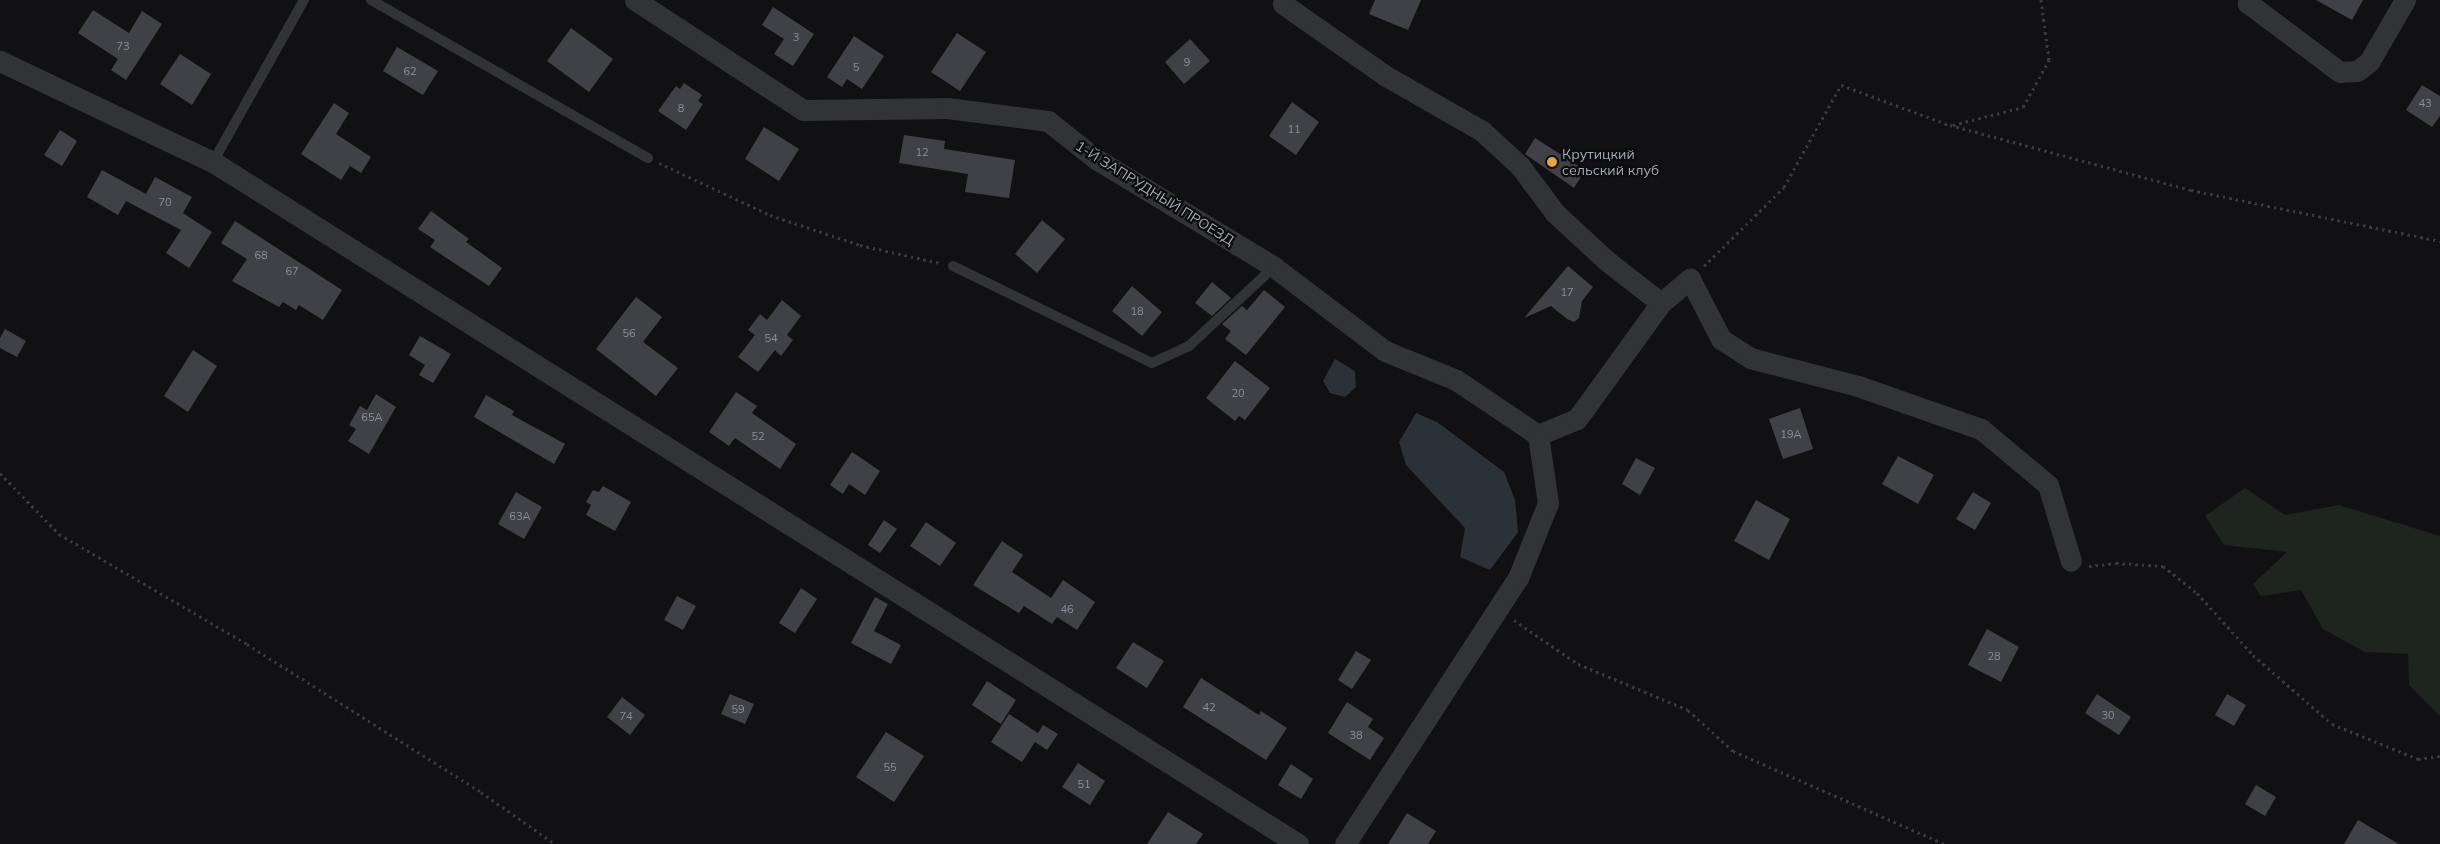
<!DOCTYPE html>
<html>
<head>
<meta charset="utf-8">
<style>
	body { margin:0 }
	#map { position:relative; width:2440px; height:844px; overflow:hidden; background:#111113; font-family:Mulish,sans-serif }
	div>[style] { position:absolute }
	.green>* { inset:0; background:#1e251e }
	.water>* { inset:0; background:#2a3238 }
	.building>* { inset:0; background:#404146 }
	.path>* { height:3px; margin-top:-1.5px; transform-origin:0; background:repeating-linear-gradient(90deg,#393a3e 0 2.5px,transparent 0 6.5px) }
	.lane>* { height:10px; margin:-5px; padding:0 5px; transform-origin:5px; border-radius:5px; background:#323337 }
	.street>* { height:21px; margin:-10.5px; padding:0 10.5px; transform-origin:10.5px; border-radius:10.5px; background:#323337 }
	.dots>* { width:14px; height:14px; translate:-50% -50%; box-sizing:border-box; border:2px solid #0c0c0e; border-radius:50% }
	span { translate:-50% -50%; white-space:nowrap; text-align:center; line-height:1.15; -webkit-text-stroke:4.5px #0c0c0e; paint-order:stroke }
	.number-label { font-size:11px; color:#8a8e98 }
	.number-label span { -webkit-text-stroke-width:0 }
	.poi-label { font-size:14px; color:#a3a8b3 }
	.left { translate:0 -50%; text-align:left }
	.street-label { font-size:14px; color:#a3a8b3 }
</style>
</head>
<body>
<div id="map">
	<div class="green">
		<div style="clip-path:polygon(2245px 488px,2285px 515px,2339px 505px,2440px 536px,2440px 716px,2409px 685px,2408px 654px,2365px 652px,2323px 629px,2301px 590px,2261px 596px,2253px 584px,2287px 552px,2224px 545px,2205px 516px)"></div>
	</div>
	<div class="water">
		<div style="clip-path:polygon(1335px 359px,1355px 371px,1356px 387px,1345px 397px,1330px 393px,1323px 381px)"></div>
		<div style="clip-path:polygon(1416px 413px,1437px 422px,1504px 472px,1515px 500px,1518px 532px,1490px 570px,1460px 557px,1465px 528px,1406px 465px,1399px 442px)"></div>
	</div>
	<div class="building">
		<div style="clip-path:polygon(1375px 0,1421px 0,1408px 30px,1369px 14px)"></div>
		<div style="clip-path:polygon(2316px 0,2363px 0,2352px 20px)"></div>
		<div style="clip-path:polygon(773px 7px,814px 34px,793px 66px,774px 54px,784px 39px,762px 25px)"></div>
		<div style="clip-path:polygon(93px 10px,129px 33px,142px 11px,162px 24px,126px 80px,111px 70px,118px 59px,78px 33px)"></div>
		<div style="clip-path:polygon(571px 28px,613px 59px,589px 92px,547px 61px)"></div>
		<div style="clip-path:polygon(957px 33px,986px 52px,960px 91px,931px 72px)"></div>
		<div style="clip-path:polygon(854px 36px,884px 56px,862px 89px,847px 79px,842px 87px,827px 77px)"></div>
		<div style="clip-path:polygon(1190px 39px,1210px 61px,1184px 84px,1165px 62px)"></div>
		<div style="clip-path:polygon(397px 47px,438px 71px,423px 95px,383px 71px)"></div>
		<div style="clip-path:polygon(180px 54px,211px 74px,192px 105px,160px 84px)"></div>
		<div style="clip-path:polygon(684px 83px,702px 95px,698px 101px,703px 104px,686px 130px,658px 111px,676px 86px,680px 89px)"></div>
		<div style="clip-path:polygon(2422px 85px,2440px 96px,2440px 116px,2432px 127px,2406px 110px)"></div>
		<div style="clip-path:polygon(1292px 102px,1319px 122px,1296px 155px,1269px 136px)"></div>
		<div style="clip-path:polygon(334px 103px,349px 113px,336px 134px,371px 157px,361px 173px,350px 166px,341px 180px,301px 154px)"></div>
		<div style="clip-path:polygon(764px 127px,799px 149px,779px 181px,745px 159px)"></div>
		<div style="clip-path:polygon(60px 130px,77px 141px,62px 166px,44px 155px)"></div>
		<div style="clip-path:polygon(904px 135px,945px 141px,944px 149px,1015px 160px,1009px 198px,965px 192px,968px 174px,899px 163px)"></div>
		<div style="clip-path:polygon(1535px 138px,1585px 170px,1574px 188px,1525px 154px)"></div>
		<div style="clip-path:polygon(102px 170px,146px 194px,155px 177px,192px 197px,183px 213px,212px 232px,189px 268px,166px 253px,181px 230px,126px 201px,118px 215px,87px 197px)"></div>
		<div style="clip-path:polygon(431px 211px,469px 239px,466px 242px,502px 268px,489px 286px,430px 247px,435px 240px,418px 229px)"></div>
		<div style="clip-path:polygon(1042px 220px,1065px 239px,1037px 273px,1015px 254px)"></div>
		<div style="clip-path:polygon(235px 221px,342px 290px,323px 320px,299px 305px,296px 310px,283px 302px,279px 307px,232px 281px,247px 259px,221px 243px)"></div>
		<div style="clip-path:polygon(1568px 266px,1593px 287px,1582px 301px,1579px 318px,1574px 322px,1567px 319px,1551px 306px,1524px 318px)"></div>
		<div style="clip-path:polygon(1212px 282px,1231px 298px,1212px 316px,1195px 303px)"></div>
		<div style="clip-path:polygon(1132px 286px,1162px 312px,1142px 336px,1112px 311px)"></div>
		<div style="clip-path:polygon(1264px 290px,1285px 307px,1246px 355px,1225px 339px,1231px 331px,1222px 324px,1242px 306px,1247px 310px)"></div>
		<div style="clip-path:polygon(636px 297px,662px 317px,643px 342px,678px 368px,656px 396px,596px 349px)"></div>
		<div style="clip-path:polygon(782px 300px,801px 316px,787px 335px,793px 340px,781px 356px,775px 350px,758px 372px,738px 357px,755px 335px,748px 330px,760px 314px,767px 320px)"></div>
		<div style="clip-path:polygon(5px 329px,26px 341px,17px 357px,0 348px,0 338px)"></div>
		<div style="clip-path:polygon(420px 336px,451px 354px,433px 383px,419px 375px,425px 365px,409px 355px)"></div>
		<div style="clip-path:polygon(193px 350px,217px 366px,188px 412px,164px 396px)"></div>
		<div style="clip-path:polygon(1235px 361px,1270px 388px,1245px 420px,1239px 416px,1235px 421px,1206px 398px)"></div>
		<div style="clip-path:polygon(736px 392px,757px 406px,752px 413px,796px 444px,780px 469px,735px 438px,729px 446px,709px 432px)"></div>
		<div style="clip-path:polygon(376px 394px,396px 407px,369px 454px,348px 441px,356px 429px,349px 425px,360px 406px,367px 410px)"></div>
		<div style="clip-path:polygon(486px 395px,514px 411px,512px 415px,565px 444px,554px 464px,474px 417px)"></div>
		<div style="clip-path:polygon(1800px 408px,1813px 449px,1783px 459px,1769px 419px)"></div>
		<div style="clip-path:polygon(852px 452px,880px 471px,865px 495px,849px 484px,843px 494px,830px 485px)"></div>
		<div style="clip-path:polygon(1898px 456px,1934px 475px,1918px 504px,1882px 484px)"></div>
		<div style="clip-path:polygon(1636px 458px,1655px 468px,1640px 495px,1622px 484px)"></div>
		<div style="clip-path:polygon(603px 486px,631px 502px,615px 531px,586px 515px,591px 505px,586px 502px,593px 490px,599px 492px)"></div>
		<div style="clip-path:polygon(516px 492px,542px 507px,524px 539px,498px 524px)"></div>
		<div style="clip-path:polygon(1973px 492px,1991px 503px,1975px 530px,1956px 519px)"></div>
		<div style="clip-path:polygon(1756px 500px,1790px 519px,1769px 560px,1734px 541px)"></div>
		<div style="clip-path:polygon(884px 520px,897px 529px,880px 553px,868px 545px)"></div>
		<div style="clip-path:polygon(926px 522px,956px 543px,940px 566px,910px 546px)"></div>
		<div style="clip-path:polygon(1002px 541px,1023px 555px,1012px 572px,1051px 598px,1063px 580px,1095px 602px,1077px 630px,1057px 617px,1052px 624px,1024px 606px,1019px 613px,973px 585px)"></div>
		<div style="clip-path:polygon(801px 588px,817px 599px,795px 633px,779px 623px)"></div>
		<div style="clip-path:polygon(677px 596px,696px 606px,683px 630px,664px 620px)"></div>
		<div style="clip-path:polygon(875px 597px,888px 604px,874px 631px,901px 645px,891px 664px,851px 643px)"></div>
		<div style="clip-path:polygon(1987px 629px,2019px 647px,2001px 682px,1968px 665px)"></div>
		<div style="clip-path:polygon(1133px 642px,1164px 661px,1147px 688px,1116px 668px)"></div>
		<div style="clip-path:polygon(1356px 651px,1371px 660px,1352px 689px,1338px 680px)"></div>
		<div style="clip-path:polygon(1201px 678px,1259px 715px,1261px 711px,1287px 728px,1266px 760px,1183px 707px)"></div>
		<div style="clip-path:polygon(987px 681px,1016px 700px,1001px 724px,972px 705px)"></div>
		<div style="clip-path:polygon(730px 694px,754px 704px,745px 724px,721px 714px)"></div>
		<div style="clip-path:polygon(2097px 694px,2131px 717px,2119px 735px,2085px 713px)"></div>
		<div style="clip-path:polygon(2227px 694px,2246px 705px,2234px 726px,2215px 715px)"></div>
		<div style="clip-path:polygon(622px 697px,645px 715px,630px 735px,607px 717px)"></div>
		<div style="clip-path:polygon(1347px 702px,1373px 719px,1368px 727px,1384px 738px,1370px 760px,1328px 733px)"></div>
		<div style="clip-path:polygon(1009px 714px,1038px 733px,1043px 725px,1058px 734px,1047px 750px,1035px 742px,1022px 762px,991px 742px)"></div>
		<div style="clip-path:polygon(886px 732px,924px 756px,894px 802px,856px 777px)"></div>
		<div style="clip-path:polygon(1078px 763px,1105px 781px,1090px 805px,1062px 787px)"></div>
		<div style="clip-path:polygon(1291px 764px,1313px 779px,1301px 799px,1278px 785px)"></div>
		<div style="clip-path:polygon(2256px 785px,2276px 797px,2265px 816px,2245px 804px)"></div>
		<div style="clip-path:polygon(1168px 812px,1203px 834px,1196px 844px,1147px 844px)"></div>
		<div style="clip-path:polygon(1407px 813px,1436px 831px,1428px 844px,1388px 844px)"></div>
		<div style="clip-path:polygon(2358px 820px,2399px 844px,2344px 844px)"></div>
	</div>
	<div class="path">
		<div style="left:1953px;top:125px;width:72px;rotate:-14.4deg"></div>
		<div style="left:2023px;top:107px;width:54px;rotate:-61deg"></div>
		<div style="left:2049px;top:60px;width:61px;rotate:-97.6deg"></div>
		<div style="left:659px;top:163px;width:123px;rotate:25.1deg"></div>
		<div style="left:770px;top:215px;width:95px;rotate:18.4deg"></div>
		<div style="left:860px;top:245px;width:82px;rotate:12.7deg"></div>
		<div style="left:1704px;top:266px;width:112px;rotate:-44.6deg"></div>
		<div style="left:1784px;top:187px;width:117px;rotate:-60.8deg"></div>
		<div style="left:1841px;top:85px;width:116px;rotate:20.2deg"></div>
		<div style="left:1950px;top:125px;width:250px;rotate:15.1deg"></div>
		<div style="left:2191px;top:190px;width:254px;rotate:11.6deg"></div>
		<div style="left:0;top:473px;width:85px;rotate:46deg"></div>
		<div style="left:59px;top:534px;width:218px;rotate:30.3deg"></div>
		<div style="left:247px;top:644px;width:277px;rotate:32.3deg"></div>
		<div style="left:481px;top:792px;width:90px;rotate:35.1deg"></div>
		<div style="left:2089px;top:566px;width:27px;rotate:-6deg"></div>
		<div style="left:2116px;top:563px;width:47px;rotate:3.7deg"></div>
		<div style="left:2163px;top:566px;width:43px;rotate:38.5deg"></div>
		<div style="left:2197px;top:593px;width:84px;rotate:47.9deg"></div>
		<div style="left:2253px;top:655px;width:105px;rotate:41.1deg"></div>
		<div style="left:2332px;top:724px;width:93px;rotate:22.1deg"></div>
		<div style="left:2418px;top:759px;width:22px;rotate:-8deg"></div>
		<div style="left:1514px;top:620px;width:78px;rotate:34.5deg"></div>
		<div style="left:1578px;top:664px;width:119px;rotate:22.7deg"></div>
		<div style="left:1688px;top:710px;width:61px;rotate:42.3deg"></div>
		<div style="left:1733px;top:751px;width:232px;rotate:23.7deg"></div>
	</div>
	<div class="lane">
		<div style="left:371px;top:0;width:319px;rotate:29.7deg"></div>
		<div style="left:213px;top:162px;width:186px;rotate:-60.7deg"></div>
		<div style="left:953px;top:266px;width:221px;rotate:26deg"></div>
		<div style="left:1152px;top:363px;width:41px;rotate:-24.7deg"></div>
		<div style="left:1189px;top:346px;width:116px;rotate:-42.9deg"></div>
	</div>
	<div class="street">
		<div style="left:635px;top:0;width:201px;rotate:33.2deg"></div>
		<div style="left:803px;top:110px;width:144px;rotate:-0.8deg"></div>
		<div style="left:947px;top:108px;width:102px;rotate:7.3deg"></div>
		<div style="left:1048px;top:121px;width:61px;rotate:38.4deg"></div>
		<div style="left:1096px;top:159px;width:208px;rotate:31.2deg"></div>
		<div style="left:1274px;top:267px;width:139px;rotate:37.1deg"></div>
		<div style="left:1385px;top:351px;width:77px;rotate:22.2deg"></div>
		<div style="left:1456px;top:380px;width:99px;rotate:33.9deg"></div>
		<div style="left:2250px;top:0;width:4px;rotate:124deg"></div>
		<div style="left:2248px;top:3px;width:115px;rotate:36.9deg"></div>
		<div style="left:2340px;top:72px;width:17px;rotate:-3deg"></div>
		<div style="left:2357px;top:71px;width:15px;rotate:-37deg"></div>
		<div style="left:2369px;top:62px;width:72px;rotate:-59.9deg"></div>
		<div style="left:1283px;top:4px;width:126px;rotate:35deg"></div>
		<div style="left:1386px;top:76px;width:111px;rotate:29.8deg"></div>
		<div style="left:1482px;top:131px;width:52px;rotate:42.6deg"></div>
		<div style="left:1520px;top:166px;width:59px;rotate:53.3deg"></div>
		<div style="left:1555px;top:213px;width:71px;rotate:42.7deg"></div>
		<div style="left:1607px;top:261px;width:68px;rotate:37.9deg"></div>
		<div style="left:0;top:61px;width:236px;rotate:25.4deg"></div>
		<div style="left:213px;top:162px;width:1282px;rotate:32.15deg"></div>
		<div style="left:1538px;top:435px;width:42px;rotate:-22.3deg"></div>
		<div style="left:1577px;top:419px;width:143px;rotate:-54.1deg"></div>
		<div style="left:1661px;top:303px;width:38px;rotate:-40deg"></div>
		<div style="left:1690px;top:279px;width:68px;rotate:62.7deg"></div>
		<div style="left:1721px;top:339px;width:35px;rotate:33deg"></div>
		<div style="left:1750px;top:358px;width:112px;rotate:14.5deg"></div>
		<div style="left:1858px;top:386px;width:130px;rotate:19.3deg"></div>
		<div style="left:1981px;top:429px;width:87px;rotate:39.9deg"></div>
		<div style="left:2048px;top:485px;width:79px;rotate:73.2deg"></div>
		<div style="left:1345px;top:844px;width:317px;rotate:-57deg"></div>
		<div style="left:1518px;top:578px;width:81px;rotate:-68.2deg"></div>
		<div style="left:1548px;top:503px;width:69px;rotate:-98.4deg"></div>
	</div>
	<div class="dots">
		<div style="left:1552px;top:162px;background:#e9a633"></div>
	</div>
	<div class="number-label">
		<span style="left:796px;top:37px">3</span>
		<span style="left:123px;top:46px">73</span>
		<span style="left:1187px;top:62px">9</span>
		<span style="left:856px;top:67px">5</span>
		<span style="left:410px;top:71px">62</span>
		<span style="left:2425px;top:103px">43</span>
		<span style="left:681px;top:108px">8</span>
		<span style="left:1294px;top:129px">11</span>
		<span style="left:922px;top:152px">12</span>
		<span style="left:165px;top:202px">70</span>
		<span style="left:261px;top:255px">68</span>
		<span style="left:292px;top:271px">67</span>
		<span style="left:1567px;top:292px">17</span>
		<span style="left:1137px;top:311px">18</span>
		<span style="left:629px;top:333px">56</span>
		<span style="left:771px;top:338px">54</span>
		<span style="left:1238px;top:393px">20</span>
		<span style="left:372px;top:417px">65А</span>
		<span style="left:1791px;top:434px">19А</span>
		<span style="left:758px;top:436px">52</span>
		<span style="left:520px;top:516px">63А</span>
		<span style="left:1067px;top:609px">46</span>
		<span style="left:1994px;top:656px">28</span>
		<span style="left:1209px;top:707px">42</span>
		<span style="left:738px;top:709px">59</span>
		<span style="left:2108px;top:715px">30</span>
		<span style="left:626px;top:716px">74</span>
		<span style="left:1356px;top:735px">38</span>
		<span style="left:890px;top:767px">55</span>
		<span style="left:1084px;top:784px">51</span>
	</div>
	<div class="poi-label">
		<span class="left" style="left:1562px;top:162px">Крутицкий<br>сельский клуб</span>
	</div>
	<div class="street-label">
		<span style="left:1155px;top:193px;rotate:32deg">1-Й ЗАПРУДНЫЙ ПРОЕЗД</span>
	</div>
</div>
</body>
</html>
